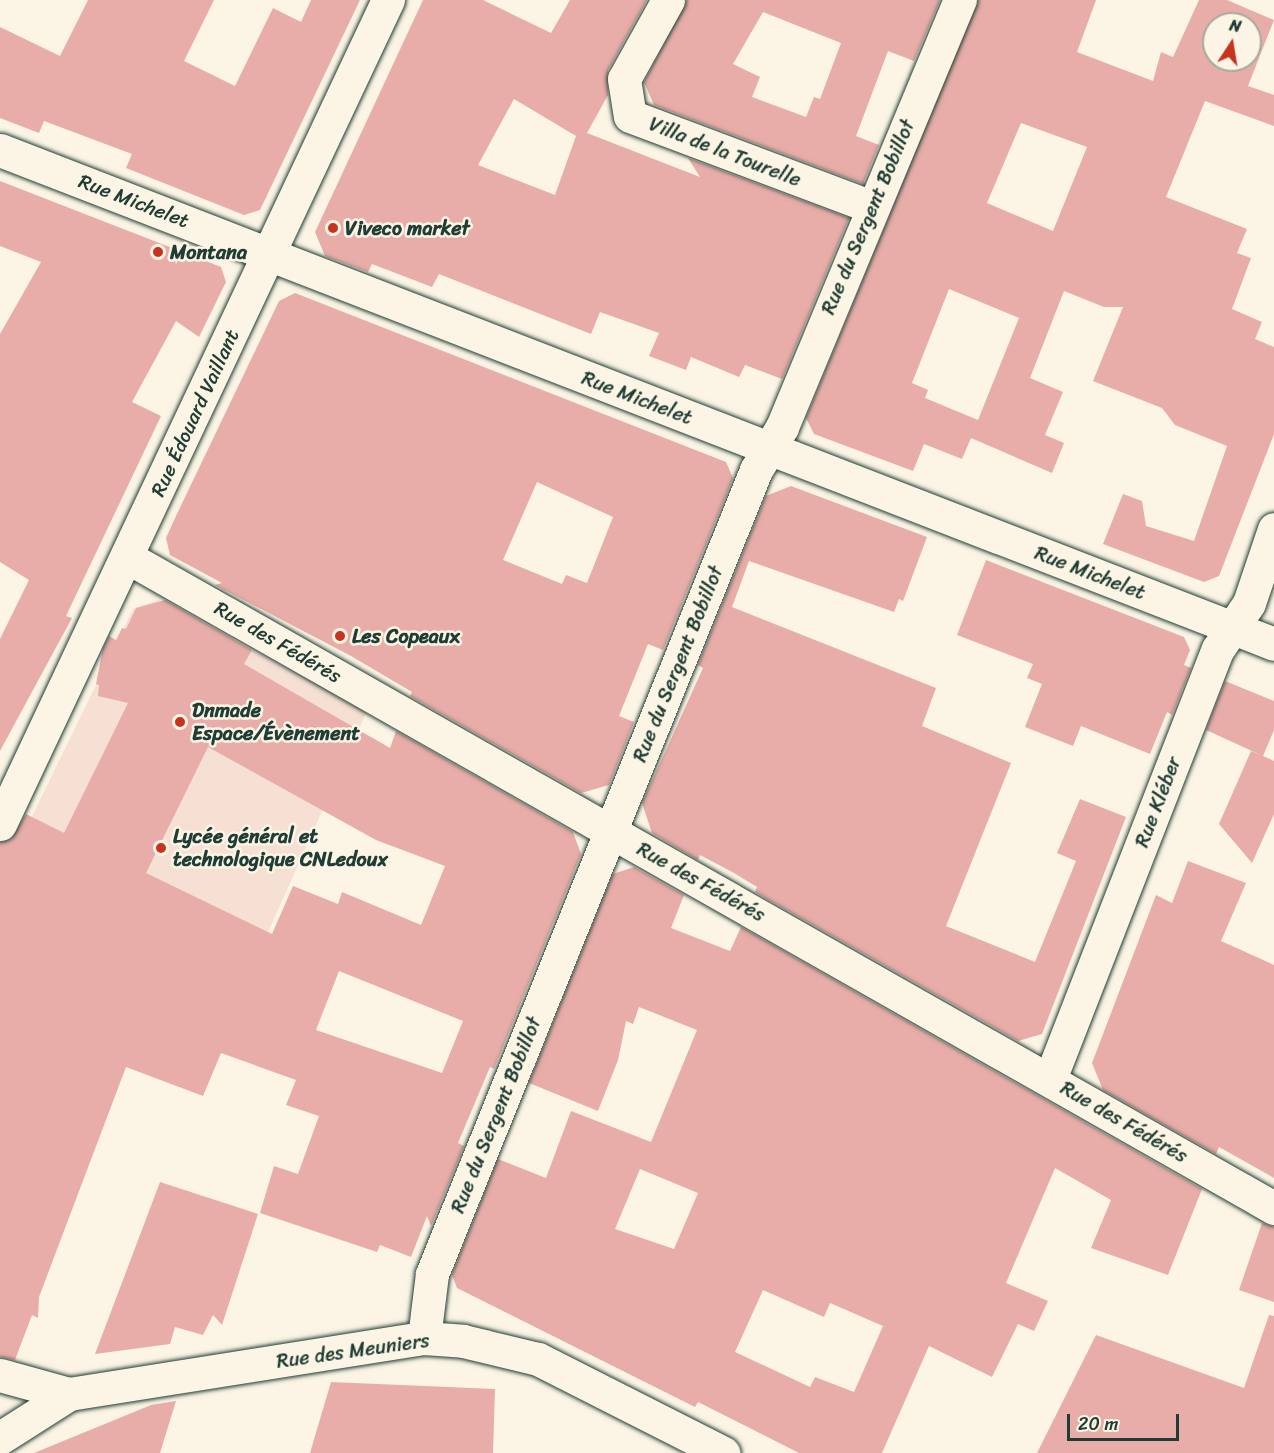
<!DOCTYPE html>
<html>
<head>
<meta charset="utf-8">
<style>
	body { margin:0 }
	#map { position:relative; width:1274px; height:1453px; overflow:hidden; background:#fcf5e5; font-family:Sriracha,sans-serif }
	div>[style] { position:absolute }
	.built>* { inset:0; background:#f6dfd3 }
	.building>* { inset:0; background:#e8ada9 }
	.roads { filter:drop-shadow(0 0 2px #1f3d34) drop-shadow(0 0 2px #1f3d34) }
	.minor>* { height:33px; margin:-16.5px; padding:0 16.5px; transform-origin:16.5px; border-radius:16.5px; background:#fcf5e5 }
	.dots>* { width:16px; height:16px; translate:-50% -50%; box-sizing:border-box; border:3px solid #fcf5e5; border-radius:50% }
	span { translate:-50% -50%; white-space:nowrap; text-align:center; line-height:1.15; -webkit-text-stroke:5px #fcf5e5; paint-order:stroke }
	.street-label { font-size:20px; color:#1f3d34 }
	.poi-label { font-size:20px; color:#1f3d34; font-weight:700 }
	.left { translate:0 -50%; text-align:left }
	.north { position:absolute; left:1202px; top:12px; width:60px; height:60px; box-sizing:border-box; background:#fcf5e5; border:2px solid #a4ab9e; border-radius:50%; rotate:12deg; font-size:16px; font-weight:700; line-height:24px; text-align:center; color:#1f3d34 }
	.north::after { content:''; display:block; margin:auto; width:21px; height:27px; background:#c8321e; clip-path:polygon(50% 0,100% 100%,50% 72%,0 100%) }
	.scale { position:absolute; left:1067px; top:1414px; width:112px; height:27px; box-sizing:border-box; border:3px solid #1f3d34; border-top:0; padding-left:8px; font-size:18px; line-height:21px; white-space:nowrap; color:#1f3d34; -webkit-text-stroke:4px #fcf5e5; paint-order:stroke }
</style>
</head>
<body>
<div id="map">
	<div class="built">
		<div style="clip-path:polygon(158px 600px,367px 711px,213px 1055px,0 882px,133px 609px)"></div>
	</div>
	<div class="building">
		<div style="clip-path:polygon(88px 0,214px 0,184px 61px,235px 86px,273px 8px,301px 22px,311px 0,360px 0,260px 210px,244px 215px,126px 168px,132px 154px,44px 121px,39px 133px,0 118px,0 27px,60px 56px)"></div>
		<div style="clip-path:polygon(evenodd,423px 0,483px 0,551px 33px,570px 0,647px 0,608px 70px,608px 95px,587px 133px,700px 177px,688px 158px,849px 218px,782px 379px,745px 365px,739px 377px,691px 357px,686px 370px,649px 356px,659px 333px,600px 312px,591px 334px,439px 274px,432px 287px,372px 264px,368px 272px,325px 256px,315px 232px,423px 0,514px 99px,576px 136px,555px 195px,478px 165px,514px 99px)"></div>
		<div style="clip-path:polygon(evenodd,687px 0,940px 0,914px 61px,888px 51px,856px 136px,879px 145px,863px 184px,654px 105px,644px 82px,687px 0,763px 12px,841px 43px,820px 99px,814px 97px,806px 117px,752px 97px,760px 77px,733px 64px,763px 12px)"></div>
		<div style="clip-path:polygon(evenodd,978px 0,1096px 0,1077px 52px,1153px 81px,1161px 52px,1173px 57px,1199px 0,1227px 0,1274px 20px,1248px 86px,1274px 95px,1274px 126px,1205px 101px,1166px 197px,1247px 229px,1237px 253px,1251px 258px,1232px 309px,1262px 322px,1255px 339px,1274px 347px,1274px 434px,1219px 576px,1204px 582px,1103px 544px,1123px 494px,1142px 501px,1146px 526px,1194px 541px,1227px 446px,1175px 425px,1162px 408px,1093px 381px,1123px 307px,1104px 307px,1064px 291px,1030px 378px,1063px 392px,1045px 435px,1064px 443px,1052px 473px,971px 438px,962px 459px,924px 444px,913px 471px,814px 434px,806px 418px,978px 0,1214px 24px,1250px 24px,1250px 60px,1214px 60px,1214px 24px,978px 0,1021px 123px,1087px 147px,1053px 231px,987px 203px,1021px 123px,978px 0,949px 289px,1019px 318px,978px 420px,925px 398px,928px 390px,912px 383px,949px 289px)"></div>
		<div style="clip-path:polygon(0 181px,221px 267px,226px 282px,199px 337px,176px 321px,132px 402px,161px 416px,66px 616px,72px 618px,0 751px,0 639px,29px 580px,0 562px,0 334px,41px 262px,0 246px)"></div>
		<div style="clip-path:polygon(evenodd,295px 293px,726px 462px,733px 478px,663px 650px,648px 644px,619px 716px,634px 722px,609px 785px,581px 793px,410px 696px,412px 692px,351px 656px,215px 585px,222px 583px,170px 555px,166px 538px,176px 516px,279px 301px,295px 293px,537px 482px,613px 517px,587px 583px,566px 575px,562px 584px,503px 560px,537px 482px)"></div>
		<div style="clip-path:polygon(791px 486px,927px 537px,903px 601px,899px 599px,894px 612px,749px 561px,732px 607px,936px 688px,922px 726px,1011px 763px,946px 926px,1035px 962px,1076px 861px,1057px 853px,1080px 799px,1126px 817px,1042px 1034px,1018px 1041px,755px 892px,757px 887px,734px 873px,700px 855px,698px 860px,652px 833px,642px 803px,703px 668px,698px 665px,766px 496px)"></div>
		<div style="clip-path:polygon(986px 560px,1184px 637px,1190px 650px,1184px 665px,1191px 668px,1172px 715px,1167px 712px,1150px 754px,1081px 726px,1073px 746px,1025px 727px,1042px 684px,1027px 678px,1033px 664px,957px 635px)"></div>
		<div style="clip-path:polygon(evenodd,165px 600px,252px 650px,244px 664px,390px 748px,396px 731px,573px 832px,581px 854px,494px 1069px,490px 1067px,458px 1143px,464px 1146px,431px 1226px,427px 1216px,411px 1257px,380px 1245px,377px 1252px,260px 1213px,274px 1166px,298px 1174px,319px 1116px,286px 1105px,296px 1080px,221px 1053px,203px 1096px,126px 1067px,39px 1297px,38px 1318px,32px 1315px,15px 1360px,0 1357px,0 842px,11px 839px,26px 814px,64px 833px,128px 703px,98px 696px,99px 685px,96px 684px,103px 648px,109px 636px,116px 640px,122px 628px,126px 629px,136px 608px,165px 600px,208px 747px,376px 840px,445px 866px,421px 925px,342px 892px,338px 904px,293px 886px,272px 934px,146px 873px,208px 747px,165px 600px,339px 971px,463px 1021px,442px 1073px,316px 1030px,339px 971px)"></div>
		<div style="clip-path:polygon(1225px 681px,1274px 701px,1274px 730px,1263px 756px,1274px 761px,1274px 814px,1252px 863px,1219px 824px,1251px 751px,1263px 756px,1206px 730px)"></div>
		<div style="clip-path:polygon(1188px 861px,1246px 883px,1221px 941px,1274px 965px,1274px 1178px,1219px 1147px,1216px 1154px,1103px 1090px,1092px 1063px,1156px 895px,1172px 903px)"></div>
		<div style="clip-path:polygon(evenodd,634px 867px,684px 895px,671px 928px,730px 951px,741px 927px,1202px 1189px,1168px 1275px,1091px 1248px,1111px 1200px,1055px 1168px,1006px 1283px,1048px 1301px,1034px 1331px,1018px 1324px,992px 1377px,929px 1346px,882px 1453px,799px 1453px,698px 1402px,695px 1407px,457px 1288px,452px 1275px,498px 1159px,546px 1178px,571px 1111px,651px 1142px,697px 1030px,639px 1007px,633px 1024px,626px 1021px,618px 1060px,598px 1111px,529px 1083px,613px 874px,634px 867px,640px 1169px,698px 1193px,674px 1249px,615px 1229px,640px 1169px,634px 867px,763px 1290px,824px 1317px,830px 1303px,883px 1326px,854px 1392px,815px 1377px,810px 1387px,735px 1352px,763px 1290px)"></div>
		<div style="clip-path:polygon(160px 1182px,258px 1214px,222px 1325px,213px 1315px,203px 1335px,175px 1327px,170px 1344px,95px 1354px)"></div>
		<div style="clip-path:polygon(1262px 1223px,1274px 1227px,1274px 1302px,1239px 1290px)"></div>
		<div style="clip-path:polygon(1269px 1315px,1274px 1316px,1274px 1453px,1037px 1453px,1096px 1335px,1244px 1388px)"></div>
		<div style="clip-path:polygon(331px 1382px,495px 1389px,493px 1453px,310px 1453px)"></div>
		<div style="clip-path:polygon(176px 1401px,160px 1453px,34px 1453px,151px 1405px)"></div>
	</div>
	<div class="roads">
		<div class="minor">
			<div style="left:668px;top:0;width:90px;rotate:119.1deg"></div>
			<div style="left:624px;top:79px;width:37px;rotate:81deg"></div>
			<div style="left:630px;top:116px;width:259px;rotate:20.6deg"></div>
			<div style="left:0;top:150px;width:1366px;rotate:21.19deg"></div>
			<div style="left:127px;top:557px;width:1319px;rotate:29.58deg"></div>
			<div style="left:0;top:824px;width:911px;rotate:-64.79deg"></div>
			<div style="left:1050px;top:1079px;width:462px;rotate:-68.7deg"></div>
			<div style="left:1218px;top:649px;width:55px;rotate:-56deg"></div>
			<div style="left:1249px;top:603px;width:78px;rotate:-71.3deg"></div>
			<div style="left:424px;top:1338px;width:64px;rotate:-82.9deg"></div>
			<div style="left:432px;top:1274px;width:867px;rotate:-68.05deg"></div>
			<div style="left:756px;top:470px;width:50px;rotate:-58.8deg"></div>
			<div style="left:782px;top:427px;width:463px;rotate:-67.4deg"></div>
			<div style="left:0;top:1375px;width:72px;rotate:15.4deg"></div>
			<div style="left:69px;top:1394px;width:359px;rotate:-9deg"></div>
			<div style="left:424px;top:1338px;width:39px;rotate:4deg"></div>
			<div style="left:463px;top:1341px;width:77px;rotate:13.5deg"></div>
			<div style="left:538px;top:1359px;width:208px;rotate:26.9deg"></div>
			<div style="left:0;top:1438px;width:82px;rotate:-32.5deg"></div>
		</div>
	</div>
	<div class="dots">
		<div style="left:333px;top:228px;background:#c8321e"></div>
		<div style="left:158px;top:252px;background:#c8321e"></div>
		<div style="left:340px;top:636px;background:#c8321e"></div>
		<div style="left:180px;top:722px;background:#c8321e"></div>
		<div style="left:161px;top:848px;background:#c8321e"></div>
	</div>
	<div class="street-label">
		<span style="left:725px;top:152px;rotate:21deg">Villa de la Tourelle</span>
		<span style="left:134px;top:201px;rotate:21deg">Rue Michelet</span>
		<span style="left:868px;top:217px;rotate:-67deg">Rue du Sergent Bobillot</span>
		<span style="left:637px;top:398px;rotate:21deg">Rue Michelet</span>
		<span style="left:195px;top:413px;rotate:-65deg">Rue Édouard Vaillant</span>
		<span style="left:1090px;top:573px;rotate:21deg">Rue Michelet</span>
		<span style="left:278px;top:642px;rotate:30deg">Rue des Fédérés</span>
		<span style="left:678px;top:664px;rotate:-68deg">Rue du Sergent Bobillot</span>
		<span style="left:1158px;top:802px;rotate:-69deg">Rue Kléber</span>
		<span style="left:701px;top:882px;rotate:29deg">Rue des Fédérés</span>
		<span style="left:496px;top:1115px;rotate:-68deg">Rue du Sergent Bobillot</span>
		<span style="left:1124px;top:1122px;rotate:30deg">Rue des Fédérés</span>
		<span style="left:353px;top:1351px;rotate:-8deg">Rue des Meuniers</span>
	</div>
	<div class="poi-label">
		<span class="left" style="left:345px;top:228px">Viveco market</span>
		<span class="left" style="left:170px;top:252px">Montana</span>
		<span class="left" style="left:352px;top:636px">Les Copeaux</span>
		<span class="left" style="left:192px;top:722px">Dnmade<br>Espace/Évènement</span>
		<span class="left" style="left:173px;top:848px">Lycée général et<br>technologique CNLedoux</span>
	</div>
	<div class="north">N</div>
	<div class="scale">20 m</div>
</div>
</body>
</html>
